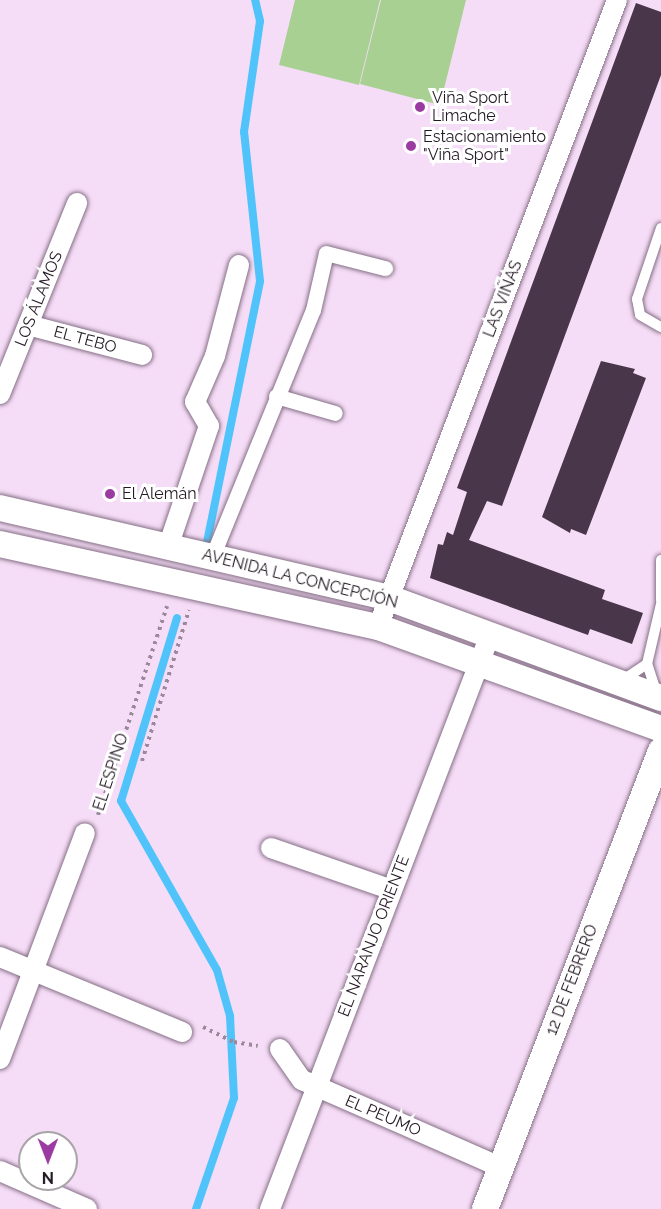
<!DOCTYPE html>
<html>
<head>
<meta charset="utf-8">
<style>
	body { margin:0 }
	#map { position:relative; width:661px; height:1209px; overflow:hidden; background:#f6ddf7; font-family:Raleway,sans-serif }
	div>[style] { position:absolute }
	.green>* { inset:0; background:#a8d093 }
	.stream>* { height:8px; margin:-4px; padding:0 4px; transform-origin:4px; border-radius:4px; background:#50c4fa }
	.building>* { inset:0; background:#49364b }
	.path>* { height:4px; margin-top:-2px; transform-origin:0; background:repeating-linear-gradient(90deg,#9b899b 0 3px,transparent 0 7.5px) }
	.roads { filter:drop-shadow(0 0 2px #856f86) drop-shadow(0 0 2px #856f86) }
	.service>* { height:10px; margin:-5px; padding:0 5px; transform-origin:5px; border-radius:5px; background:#fff }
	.pedestrian>* { height:15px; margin:-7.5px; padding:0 7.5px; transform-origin:7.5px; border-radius:7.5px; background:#fff }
	.minor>* { height:20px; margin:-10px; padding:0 10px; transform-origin:10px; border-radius:10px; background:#fff }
	.tertiary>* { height:26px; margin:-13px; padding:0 13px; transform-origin:13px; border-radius:13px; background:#fff }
	.dots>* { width:16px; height:16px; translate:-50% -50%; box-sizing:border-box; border:3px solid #fff; border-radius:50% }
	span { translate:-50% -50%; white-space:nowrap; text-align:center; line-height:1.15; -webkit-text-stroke:6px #fff; paint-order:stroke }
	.poi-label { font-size:16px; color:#221922 }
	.left { translate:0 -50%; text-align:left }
	.street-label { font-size:16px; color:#221922 }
	.north { position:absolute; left:18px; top:1131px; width:60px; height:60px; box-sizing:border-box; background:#fff; border:2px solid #a7a3a7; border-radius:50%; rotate:180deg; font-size:16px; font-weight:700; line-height:24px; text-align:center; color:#221922 }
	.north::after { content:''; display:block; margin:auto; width:21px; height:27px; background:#9b3aa1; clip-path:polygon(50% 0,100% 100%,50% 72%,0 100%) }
</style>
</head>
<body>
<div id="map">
	<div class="green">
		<div style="clip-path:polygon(295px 0,380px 0,359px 85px,279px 65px)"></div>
		<div style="clip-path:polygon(381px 0,466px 0,440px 105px,360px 84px)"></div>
	</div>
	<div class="stream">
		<div style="left:207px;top:542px;width:266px;rotate:-78.5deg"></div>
		<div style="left:260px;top:281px;width:150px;rotate:-96.1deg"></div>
		<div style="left:244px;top:132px;width:112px;rotate:-81.8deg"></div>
		<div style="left:260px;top:21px;width:22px;rotate:-103deg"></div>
		<div style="left:177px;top:618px;width:191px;rotate:107deg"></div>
		<div style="left:121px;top:801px;width:194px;rotate:60.4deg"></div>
		<div style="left:217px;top:970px;width:48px;rotate:74.2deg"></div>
		<div style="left:230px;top:1016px;width:82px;rotate:87.2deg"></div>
		<div style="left:234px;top:1098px;width:117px;rotate:108.9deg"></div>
	</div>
	<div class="building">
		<div style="clip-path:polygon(636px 3px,661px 12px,661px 75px,502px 506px,487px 501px,469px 540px,605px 590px,602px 599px,643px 613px,632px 644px,590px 629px,588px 635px,430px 578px,438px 544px,443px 545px,447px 532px,453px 535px,467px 492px,457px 488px)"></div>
		<div style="clip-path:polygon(601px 361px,635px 369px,633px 373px,646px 378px,586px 535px,571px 529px,570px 533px,542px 517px)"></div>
	</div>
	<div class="path">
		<div style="left:142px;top:761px;width:158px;rotate:-72.7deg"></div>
		<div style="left:98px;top:815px;width:220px;rotate:-71.7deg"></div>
		<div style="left:203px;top:1027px;width:34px;rotate:26deg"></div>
		<div style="left:234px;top:1042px;width:24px;rotate:9deg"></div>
	</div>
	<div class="roads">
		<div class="service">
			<div style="left:661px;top:228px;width:75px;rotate:108.7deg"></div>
			<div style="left:637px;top:299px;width:16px;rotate:79deg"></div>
			<div style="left:640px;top:315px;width:24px;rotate:30deg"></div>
			<div style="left:661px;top:560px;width:40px;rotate:90deg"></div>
			<div style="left:623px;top:680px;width:29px;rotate:-34deg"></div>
			<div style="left:656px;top:691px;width:28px;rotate:-108deg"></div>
			<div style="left:647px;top:664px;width:62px;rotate:-76.9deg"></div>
		</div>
		<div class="pedestrian">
			<div style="left:276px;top:396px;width:61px;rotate:16.1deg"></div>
			<div style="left:212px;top:557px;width:267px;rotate:-67.8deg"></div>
			<div style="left:313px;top:310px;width:58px;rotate:-77.2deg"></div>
			<div style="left:326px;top:253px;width:61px;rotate:14.3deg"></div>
		</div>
		<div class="minor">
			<div style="left:28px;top:325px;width:118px;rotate:14.7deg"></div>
			<div style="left:0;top:394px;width:206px;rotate:-68deg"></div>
			<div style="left:168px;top:547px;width:128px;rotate:-71.3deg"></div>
			<div style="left:209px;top:426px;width:28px;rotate:-120deg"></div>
			<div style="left:195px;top:402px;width:50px;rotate:-66.5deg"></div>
			<div style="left:215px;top:356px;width:94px;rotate:-75.2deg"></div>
			<div style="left:378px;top:627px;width:671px;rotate:-69.13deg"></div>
			<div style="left:271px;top:848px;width:128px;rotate:19.1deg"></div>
			<div style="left:0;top:957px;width:197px;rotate:22.4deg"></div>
			<div style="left:280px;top:1049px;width:38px;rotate:55deg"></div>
			<div style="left:302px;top:1080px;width:216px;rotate:23.7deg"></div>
			<div style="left:0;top:1059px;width:241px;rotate:-69.4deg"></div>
			<div style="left:0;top:1171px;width:95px;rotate:23.6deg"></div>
			<div style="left:270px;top:1209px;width:615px;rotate:-69.03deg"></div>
		</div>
		<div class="tertiary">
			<div style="left:0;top:508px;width:399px;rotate:13deg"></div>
			<div style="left:389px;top:598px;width:290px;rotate:20.2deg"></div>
			<div style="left:0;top:544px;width:387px;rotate:12.4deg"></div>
			<div style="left:378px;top:627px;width:301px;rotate:19.8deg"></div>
			<div style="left:485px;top:1209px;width:491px;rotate:-69deg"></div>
		</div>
	</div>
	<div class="dots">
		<div style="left:420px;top:107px;background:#9b3aa1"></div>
		<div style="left:411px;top:146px;background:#9b3aa1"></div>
		<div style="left:110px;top:494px;background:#9b3aa1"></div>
	</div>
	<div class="poi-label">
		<span class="left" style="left:432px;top:107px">Viña Sport<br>Limache</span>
		<span class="left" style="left:423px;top:146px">Estacionamiento<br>"Viña Sport"</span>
		<span class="left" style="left:122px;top:494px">El Alemán</span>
	</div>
	<div class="street-label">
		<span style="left:39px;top:299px;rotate:-68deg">LOS ÁLAMOS</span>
		<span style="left:503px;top:299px;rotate:-69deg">LAS VIÑAS</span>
		<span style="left:85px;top:340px;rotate:15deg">EL TEBO</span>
		<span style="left:300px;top:579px;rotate:14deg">AVENIDA LA CONCEPCIÓN</span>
		<span style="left:111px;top:772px;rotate:-72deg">EL ESPINO</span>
		<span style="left:374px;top:936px;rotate:-69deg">EL NARANJO ORIENTE</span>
		<span style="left:572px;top:980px;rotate:-69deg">12 DE FEBRERO</span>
		<span style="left:383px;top:1116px;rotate:23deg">EL PEUMO</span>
	</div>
	<div class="north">N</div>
</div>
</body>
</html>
